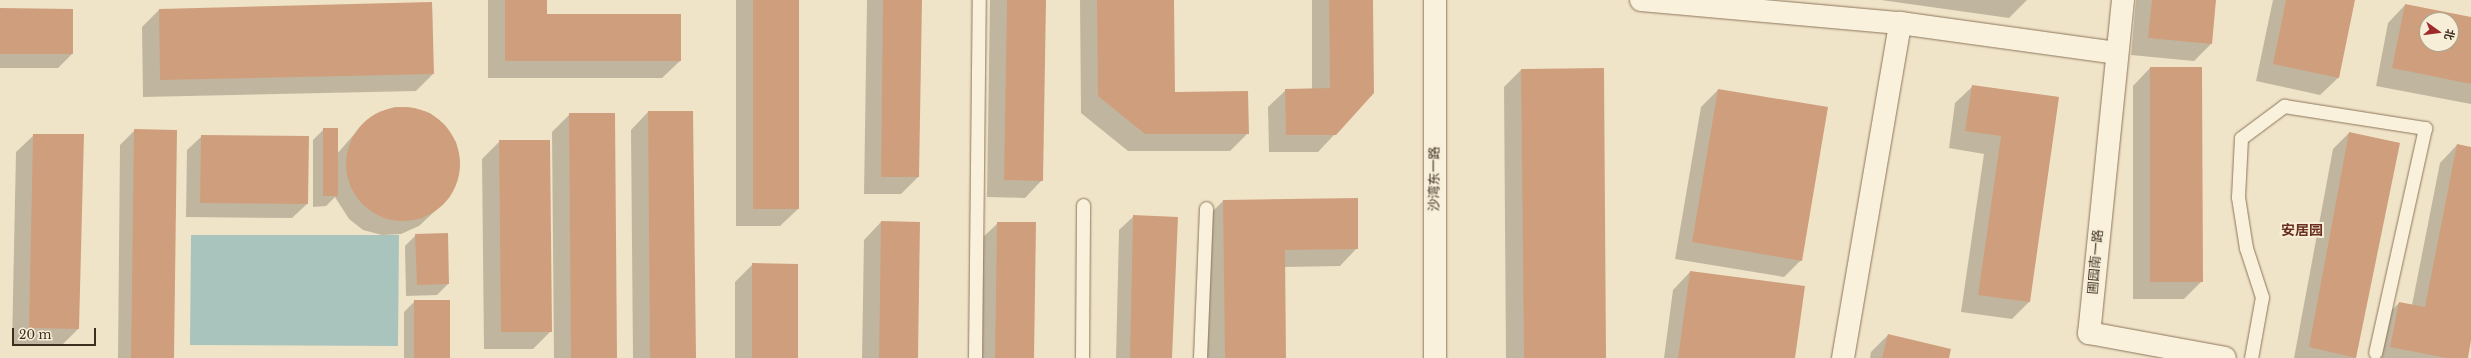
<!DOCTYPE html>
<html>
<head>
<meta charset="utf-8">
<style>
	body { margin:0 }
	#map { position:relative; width:2471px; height:358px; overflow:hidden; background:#f0e4c8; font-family:"Libre Baskerville","Noto Sans SC",serif }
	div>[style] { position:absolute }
	.water>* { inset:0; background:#a9c4bc }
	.shadow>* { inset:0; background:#0003 }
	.building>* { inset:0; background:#cf9f7d }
	.round { border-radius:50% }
	.roads { filter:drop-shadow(0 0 1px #8d765c) drop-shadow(0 0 1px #8d765c) }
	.service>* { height:13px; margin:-6.5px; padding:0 6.5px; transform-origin:6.5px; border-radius:6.5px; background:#faf1dc }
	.minor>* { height:22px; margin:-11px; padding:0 11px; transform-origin:11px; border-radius:11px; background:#faf1dc }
	.tertiary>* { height:22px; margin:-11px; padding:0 11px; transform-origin:11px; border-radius:11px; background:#faf1dc }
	span { translate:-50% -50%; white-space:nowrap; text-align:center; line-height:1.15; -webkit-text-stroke:4px #f7eed8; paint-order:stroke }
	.street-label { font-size:13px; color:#3d2e20 }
	.neighbourhood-label { font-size:14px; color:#6b2e1e; font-weight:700 }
	.north { position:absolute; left:2419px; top:12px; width:40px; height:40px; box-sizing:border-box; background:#f7eed8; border:1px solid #ada18e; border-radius:50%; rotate:104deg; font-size:11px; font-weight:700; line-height:16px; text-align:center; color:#3d2e20 }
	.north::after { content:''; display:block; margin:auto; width:14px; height:18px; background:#9e2a2b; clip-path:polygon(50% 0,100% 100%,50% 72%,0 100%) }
	.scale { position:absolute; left:12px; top:328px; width:84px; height:18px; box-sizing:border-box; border:2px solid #3d2e20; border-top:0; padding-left:5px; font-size:12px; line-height:14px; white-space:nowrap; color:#3d2e20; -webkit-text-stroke:3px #f7eed8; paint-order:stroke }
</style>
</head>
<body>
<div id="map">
	<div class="water">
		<div style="clip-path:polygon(191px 235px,399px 235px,398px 346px,190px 345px)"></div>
	</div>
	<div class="shadow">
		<div style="clip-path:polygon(488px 0,546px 0,546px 15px,680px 61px,662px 78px,488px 78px)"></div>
		<div style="clip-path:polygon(736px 0,798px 0,798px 209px,780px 226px,736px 226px)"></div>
		<div style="clip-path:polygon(867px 0,921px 0,918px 177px,901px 194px,864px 194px)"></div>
		<div style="clip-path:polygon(990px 0,1045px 0,1042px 180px,1025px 198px,987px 197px)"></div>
		<div style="clip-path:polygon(1080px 0,1173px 0,1174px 93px,1248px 133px,1230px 151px,1128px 151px,1081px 113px)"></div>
		<div style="clip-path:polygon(1312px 0,1372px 0,1335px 134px,1318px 152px,1269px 152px,1268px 107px,1286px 90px,1312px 89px)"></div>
		<div style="clip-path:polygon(1881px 0,2027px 0,2009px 18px)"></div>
		<div style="clip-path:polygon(2136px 0,2215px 0,2211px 44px,2194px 61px,2131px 55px)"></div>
		<div style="clip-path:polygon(2273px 0,2354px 0,2338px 78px,2320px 95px,2256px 81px)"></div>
		<div style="clip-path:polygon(432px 3px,433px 74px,416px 91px,143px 97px,142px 27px,159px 10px)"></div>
		<div style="clip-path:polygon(evenodd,2405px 5px,2471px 18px,2471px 104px,2376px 86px,2388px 23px,2405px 5px,2427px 20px,2451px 20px,2451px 44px,2427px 44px,2427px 20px)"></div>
		<div style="clip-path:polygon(0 9px,72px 54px,58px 68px,0 68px)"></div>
		<div style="clip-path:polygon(2150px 68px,2202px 281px,2184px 299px,2133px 299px,2133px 86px)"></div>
		<div style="clip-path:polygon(1521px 70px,1605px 358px,1506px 358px,1504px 87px)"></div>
		<div style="clip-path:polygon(1973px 86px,2058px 97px,2029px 302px,2012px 319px,1961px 312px,1984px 154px,1949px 148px,1955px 103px)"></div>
		<div style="clip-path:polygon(1718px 90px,1801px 260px,1784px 277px,1675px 259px,1701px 107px)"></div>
		<div style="clip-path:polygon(395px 107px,413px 108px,430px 113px,445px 125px,456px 142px,460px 161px,457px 180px,449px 198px,419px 226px,401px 234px,382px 235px,363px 230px,349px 219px,335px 197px,326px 206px,313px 207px,313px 140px,324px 129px,337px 154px,363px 124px,378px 113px)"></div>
		<div style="clip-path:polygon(648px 112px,695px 358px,633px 358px,631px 130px)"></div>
		<div style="clip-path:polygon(570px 114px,616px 358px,554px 358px,552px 132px)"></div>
		<div style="clip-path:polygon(135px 130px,173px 358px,118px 358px,120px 145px)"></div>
		<div style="clip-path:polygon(2349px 133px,2399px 143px,2355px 358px,2294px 358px,2333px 149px)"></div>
		<div style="clip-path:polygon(34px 135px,78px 329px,61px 346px,12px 345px,16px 152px)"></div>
		<div style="clip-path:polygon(202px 136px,307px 204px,292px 218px,186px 217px,187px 150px)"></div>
		<div style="clip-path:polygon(500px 141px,551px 331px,533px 349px,484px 349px,482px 159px)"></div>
		<div style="clip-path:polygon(2457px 145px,2471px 148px,2471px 335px,2467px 358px,2375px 358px,2382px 320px,2399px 303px,2412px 305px,2440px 163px)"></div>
		<div style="clip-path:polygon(1357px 199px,1357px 248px,1340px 266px,1284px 267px,1285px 358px,1207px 358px,1206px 218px,1223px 201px)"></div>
		<div style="clip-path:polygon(1134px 216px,1171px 358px,1116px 358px,1119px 230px)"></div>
		<div style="clip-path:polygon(881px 222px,917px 358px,862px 358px,864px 240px)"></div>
		<div style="clip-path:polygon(998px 223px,1033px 358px,979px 358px,980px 240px)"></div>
		<div style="clip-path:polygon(416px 235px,448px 284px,437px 295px,406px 296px,405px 246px)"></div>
		<div style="clip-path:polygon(753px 264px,797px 358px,735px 358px,735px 282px)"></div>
		<div style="clip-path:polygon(1690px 272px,1794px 358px,1664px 358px,1673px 290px)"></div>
		<div style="clip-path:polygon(415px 301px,449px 358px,404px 358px,404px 312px)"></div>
		<div style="clip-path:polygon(1888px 335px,1948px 358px,1870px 358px,1871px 352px)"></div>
	</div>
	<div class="building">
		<div style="clip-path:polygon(505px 0,547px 0,547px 14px,681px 14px,681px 61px,505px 61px)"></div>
		<div style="clip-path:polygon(753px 0,799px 0,799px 209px,753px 209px)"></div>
		<div style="clip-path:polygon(883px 0,922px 0,919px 177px,881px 177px)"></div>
		<div style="clip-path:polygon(1007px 0,1046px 0,1043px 181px,1004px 180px)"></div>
		<div style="clip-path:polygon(1097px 0,1174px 0,1175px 92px,1248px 91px,1249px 134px,1145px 134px,1098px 96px)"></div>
		<div style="clip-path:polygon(1329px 0,1373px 0,1374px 93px,1336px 135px,1286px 135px,1285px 89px,1330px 88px)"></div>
		<div style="clip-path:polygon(2152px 0,2216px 0,2212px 44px,2148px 38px)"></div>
		<div style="clip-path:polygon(2286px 0,2355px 0,2339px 78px,2273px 64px)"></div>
		<div style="clip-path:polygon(432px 2px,434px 74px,160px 80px,159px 9px)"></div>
		<div style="clip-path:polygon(evenodd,2405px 4px,2471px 17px,2471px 84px,2392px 68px,2405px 4px,2427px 20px,2451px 20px,2451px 44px,2427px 44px,2427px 20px)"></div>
		<div style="clip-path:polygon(0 8px,73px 9px,73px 54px,0 54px)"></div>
		<div style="clip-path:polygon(2150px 67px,2202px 67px,2203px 282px,2150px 282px)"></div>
		<div style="clip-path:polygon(1604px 68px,1606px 358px,1524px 358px,1521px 69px)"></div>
		<div style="clip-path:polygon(1972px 85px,2059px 97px,2030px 302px,1978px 295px,2001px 136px,1965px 131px)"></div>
		<div style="clip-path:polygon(1718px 89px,1828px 107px,1802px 261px,1692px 242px)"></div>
		<div class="round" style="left:346px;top:107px;width:114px;height:114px"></div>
		<div style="clip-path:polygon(648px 111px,693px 111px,696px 358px,650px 358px)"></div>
		<div style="clip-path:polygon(569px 113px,615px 113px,617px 358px,571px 358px)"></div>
		<div style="clip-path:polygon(323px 128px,338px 128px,338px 196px,323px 196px)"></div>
		<div style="clip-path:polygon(134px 129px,177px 130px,174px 358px,131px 358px)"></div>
		<div style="clip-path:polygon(2349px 132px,2400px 143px,2356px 358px,2309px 347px)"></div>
		<div style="clip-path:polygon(33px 134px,84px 134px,79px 329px,29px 328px)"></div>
		<div style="clip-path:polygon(201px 135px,309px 136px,308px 204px,200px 203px)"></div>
		<div style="clip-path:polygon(499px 140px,550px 140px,552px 332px,501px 332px)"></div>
		<div style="clip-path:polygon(2457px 144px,2471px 147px,2471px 340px,2468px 358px,2446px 358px,2390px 347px,2399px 302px,2425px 307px)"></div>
		<div style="clip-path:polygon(1358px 198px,1358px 249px,1285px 250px,1286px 358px,1225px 358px,1223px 200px)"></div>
		<div style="clip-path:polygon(1133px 215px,1178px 217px,1172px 358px,1130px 358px)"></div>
		<div style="clip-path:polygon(881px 221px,920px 222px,918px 358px,879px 358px)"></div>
		<div style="clip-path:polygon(997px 222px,1036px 222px,1034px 358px,995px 358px)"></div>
		<div style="clip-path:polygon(448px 233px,449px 284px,417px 285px,415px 234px)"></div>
		<div style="clip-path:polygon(752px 263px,798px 264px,798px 358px,752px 358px)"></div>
		<div style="clip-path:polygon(1690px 271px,1805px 286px,1795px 358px,1678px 358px)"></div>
		<div style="clip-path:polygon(414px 300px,450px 300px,450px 358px,414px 358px)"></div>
		<div style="clip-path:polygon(1888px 334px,1951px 349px,1949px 358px,1882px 358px)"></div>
	</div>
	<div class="roads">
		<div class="service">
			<div style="left:975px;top:358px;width:358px;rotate:-89.4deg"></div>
			<div style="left:1082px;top:358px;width:153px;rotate:-89.6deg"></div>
			<div style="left:1200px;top:358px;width:150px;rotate:-87.7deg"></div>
			<div style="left:2251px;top:358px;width:62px;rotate:-79.8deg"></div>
			<div style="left:2262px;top:297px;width:52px;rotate:-108.1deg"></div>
			<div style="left:2246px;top:248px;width:52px;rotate:-98.9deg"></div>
			<div style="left:2238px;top:197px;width:59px;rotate:-87.1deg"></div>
			<div style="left:2241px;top:138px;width:54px;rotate:-36.7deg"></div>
			<div style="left:2284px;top:106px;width:143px;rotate:8.9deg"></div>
			<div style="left:2425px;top:128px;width:230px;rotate:102.5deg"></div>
		</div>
		<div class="minor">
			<div style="left:1641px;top:0;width:260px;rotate:5.1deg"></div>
			<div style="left:1900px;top:23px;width:218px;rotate:7.9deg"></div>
			<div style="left:2123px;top:0;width:335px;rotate:95.8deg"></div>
			<div style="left:2089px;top:333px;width:138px;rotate:10.4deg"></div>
			<div style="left:1843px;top:358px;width:340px;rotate:-80.3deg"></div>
		</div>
		<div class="tertiary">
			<div style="left:1435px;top:358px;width:358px;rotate:-90deg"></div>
		</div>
	</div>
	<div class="street-label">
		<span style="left:1435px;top:179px;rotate:-90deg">沙湾东一路</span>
		<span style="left:2096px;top:262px;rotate:-85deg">圃园南一路</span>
	</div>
	<div class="neighbourhood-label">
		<span style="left:2302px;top:230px">安居园</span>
	</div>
	<div class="north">北</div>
	<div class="scale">20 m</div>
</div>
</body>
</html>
